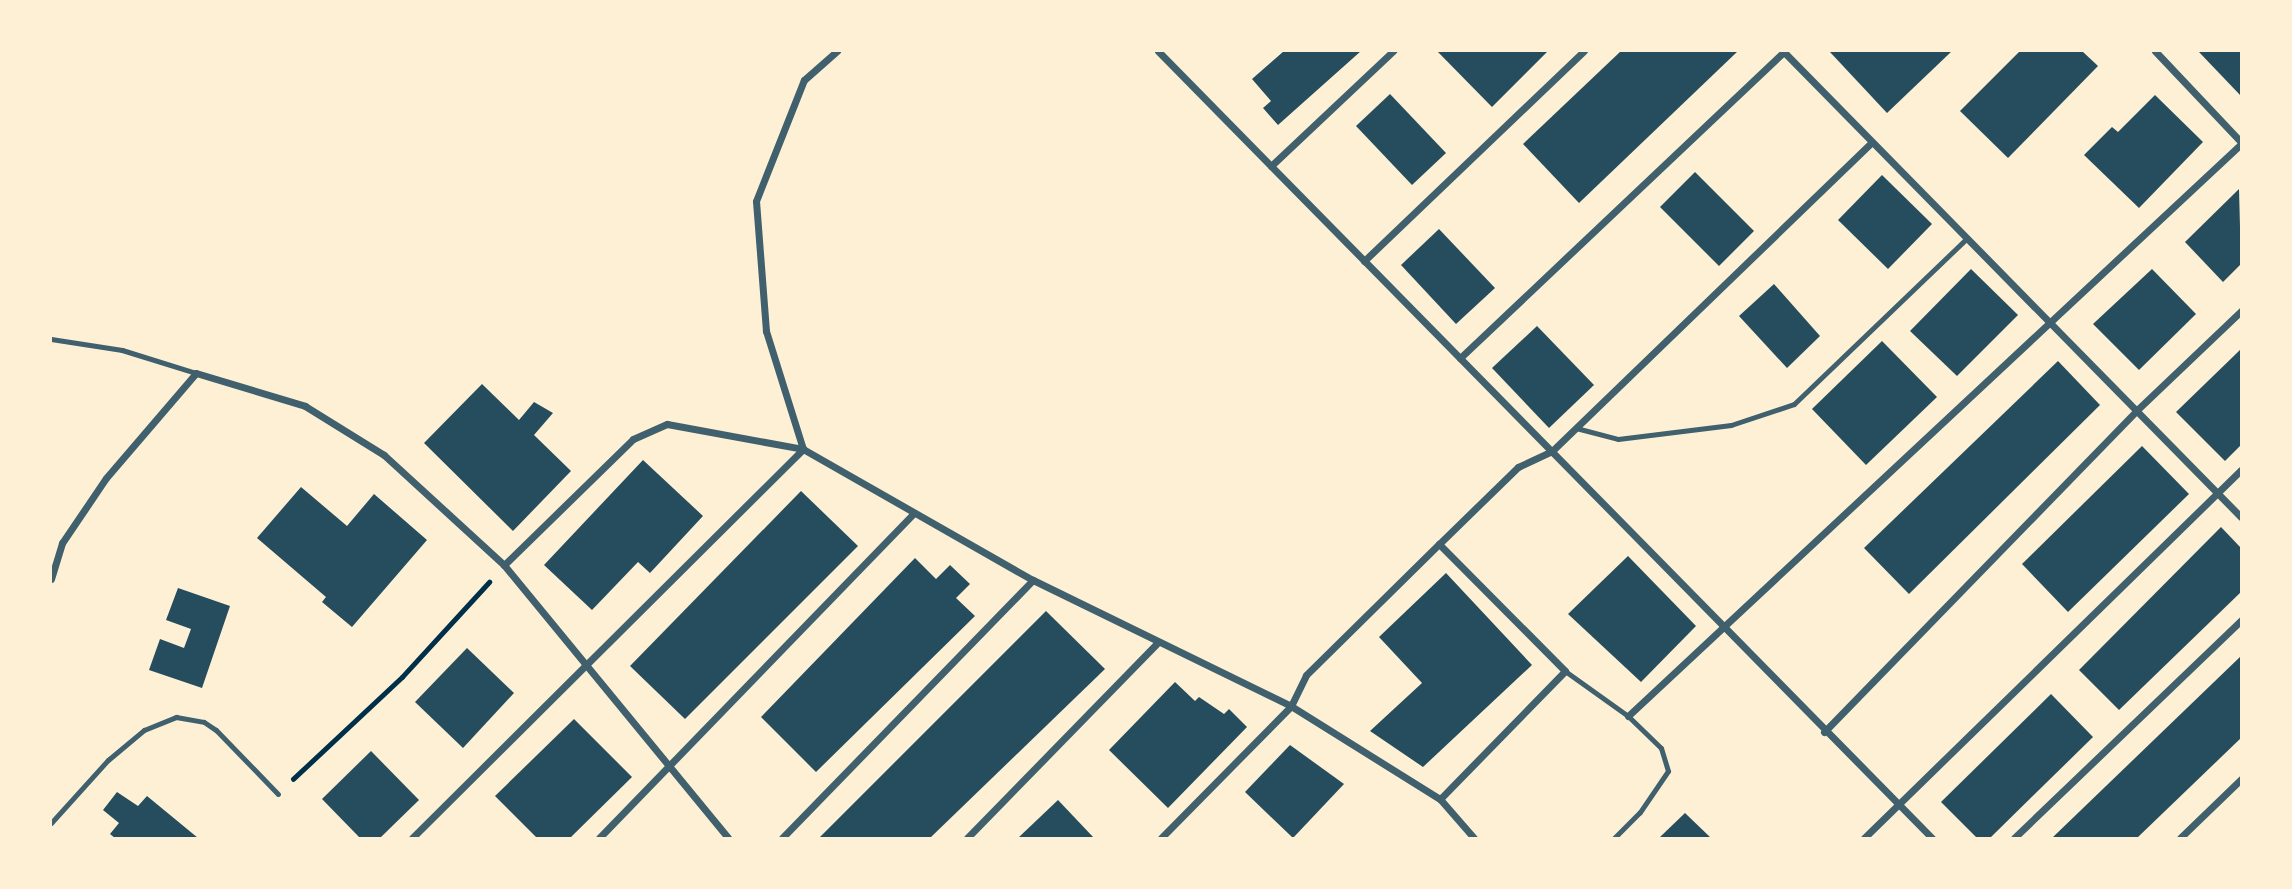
<!DOCTYPE html>
<html>
<head>
<meta charset="utf-8">
<style>
	body { margin:0 }
	#map { position:relative; width:2292px; height:889px; overflow:hidden; background:#fdf0d5; font-family:Figtree,sans-serif }
	div>[style] { position:absolute }
	.building>* { inset:0; background:#264d5e }
	.path>* { height:4.5px; margin:-2.25px; padding:0 2.25px; transform-origin:2.25px; border-radius:2.25px; background:#003049 }
	.service>* { height:5px; margin:-2.5px; padding:0 2.5px; transform-origin:2.5px; border-radius:2.5px; background:#3f606c }
	.minor>* { height:7px; margin:-3.5px; padding:0 3.5px; transform-origin:3.5px; border-radius:3.5px; background:#3f606c }
	span { translate:-50% -50%; white-space:nowrap; text-align:center; line-height:1.15; -webkit-text-stroke:5px #fdf0d5; paint-order:stroke }
	.frame { position:absolute; inset:0; border:52px solid #fdf0d5; pointer-events:none }
</style>
</head>
<body>
<div id="map">
	<div class="building">
		<div style="clip-path:polygon(1284px 51px,1361px 51px,1278px 125px,1263px 108px,1271px 101px,1252px 79px)"></div>
		<div style="clip-path:polygon(1437px 51px,1548px 51px,1492px 107px)"></div>
		<div style="clip-path:polygon(1621px 51px,1738px 51px,1579px 203px,1523px 144px)"></div>
		<div style="clip-path:polygon(1829px 51px,1952px 51px,1887px 113px)"></div>
		<div style="clip-path:polygon(2020px 51px,2082px 51px,2098px 66px,2008px 158px,1960px 111px)"></div>
		<div style="clip-path:polygon(2198px 51px,2241px 51px,2241px 96px)"></div>
		<div style="clip-path:polygon(1390px 94px,1446px 153px,1412px 185px,1356px 126px)"></div>
		<div style="clip-path:polygon(2155px 95px,2203px 142px,2139px 208px,2084px 155px,2112px 127px,2118px 132px)"></div>
		<div style="clip-path:polygon(1695px 172px,1754px 231px,1719px 266px,1660px 207px)"></div>
		<div style="clip-path:polygon(1882px 175px,1932px 224px,1888px 269px,1838px 220px)"></div>
		<div style="clip-path:polygon(2239px 189px,2241px 264px,2223px 282px,2185px 242px)"></div>
		<div style="clip-path:polygon(1439px 229px,1495px 288px,1456px 324px,1401px 265px)"></div>
		<div style="clip-path:polygon(1971px 269px,2018px 315px,1957px 376px,1910px 331px)"></div>
		<div style="clip-path:polygon(2152px 269px,2196px 314px,2139px 370px,2093px 324px)"></div>
		<div style="clip-path:polygon(1774px 284px,1820px 336px,1787px 368px,1739px 316px)"></div>
		<div style="clip-path:polygon(1537px 326px,1594px 385px,1549px 428px,1492px 368px)"></div>
		<div style="clip-path:polygon(1882px 341px,1937px 397px,1866px 465px,1812px 409px)"></div>
		<div style="clip-path:polygon(2241px 349px,2241px 445px,2225px 461px,2176px 412px)"></div>
		<div style="clip-path:polygon(2058px 361px,2100px 405px,1909px 594px,1864px 548px)"></div>
		<div style="clip-path:polygon(482px 384px,519px 420px,534px 402px,553px 413px,534px 435px,571px 471px,513px 531px,424px 443px)"></div>
		<div style="clip-path:polygon(2142px 446px,2189px 494px,2068px 612px,2022px 564px)"></div>
		<div style="clip-path:polygon(643px 460px,703px 516px,650px 573px,638px 562px,592px 610px,544px 565px)"></div>
		<div style="clip-path:polygon(301px 487px,347px 526px,374px 494px,427px 540px,352px 627px,322px 602px,326px 597px,257px 538px)"></div>
		<div style="clip-path:polygon(801px 491px,858px 546px,685px 719px,630px 666px)"></div>
		<div style="clip-path:polygon(2221px 527px,2241px 548px,2241px 592px,2119px 710px,2079px 670px)"></div>
		<div style="clip-path:polygon(1628px 556px,1696px 626px,1641px 682px,1568px 614px)"></div>
		<div style="clip-path:polygon(915px 558px,936px 579px,950px 565px,970px 584px,956px 598px,975px 616px,816px 772px,761px 717px)"></div>
		<div style="clip-path:polygon(1446px 573px,1532px 665px,1423px 767px,1370px 731px,1422px 683px,1379px 637px)"></div>
		<div style="clip-path:polygon(178px 588px,230px 606px,202px 688px,149px 670px,160px 639px,184px 648px,191px 629px,166px 620px)"></div>
		<div style="clip-path:polygon(1046px 611px,1105px 669px,930px 838px,819px 838px)"></div>
		<div style="clip-path:polygon(467px 648px,514px 693px,463px 748px,415px 702px)"></div>
		<div style="clip-path:polygon(2241px 656px,2241px 738px,2137px 838px,2052px 838px)"></div>
		<div style="clip-path:polygon(1175px 682px,1195px 701px,1199px 697px,1224px 714px,1229px 709px,1247px 727px,1168px 808px,1109px 750px)"></div>
		<div style="clip-path:polygon(2051px 694px,2093px 737px,1990px 838px,1977px 838px,1941px 802px)"></div>
		<div style="clip-path:polygon(574px 719px,632px 777px,570px 838px,537px 838px,495px 796px)"></div>
		<div style="clip-path:polygon(1290px 745px,1344px 784px,1293px 838px,1245px 792px)"></div>
		<div style="clip-path:polygon(371px 751px,419px 800px,380px 838px,360px 838px,322px 799px)"></div>
		<div style="clip-path:polygon(117px 792px,138px 806px,147px 796px,198px 838px,115px 838px,110px 834px,119px 823px,103px 810px)"></div>
		<div style="clip-path:polygon(1058px 800px,1094px 838px,1018px 838px)"></div>
		<div style="clip-path:polygon(1685px 813px,1711px 838px,1659px 838px)"></div>
	</div>
	<div class="path">
		<div style="left:293px;top:779px;width:149px;rotate:-43.1deg"></div>
		<div style="left:402px;top:677px;width:129px;rotate:-47.5deg"></div>
	</div>
	<div class="service">
		<div style="left:51px;top:339px;width:72px;rotate:8.8deg"></div>
		<div style="left:122px;top:350px;width:77px;rotate:17.3deg"></div>
		<div style="left:1576px;top:428px;width:43px;rotate:14.7deg"></div>
		<div style="left:1618px;top:439px;width:114px;rotate:-7.1deg"></div>
		<div style="left:1731px;top:425px;width:66px;rotate:-18.4deg"></div>
		<div style="left:1794px;top:404px;width:240px;rotate:-43.8deg"></div>
		<div style="left:1565px;top:671px;width:77px;rotate:35.5deg"></div>
		<div style="left:1628px;top:716px;width:46px;rotate:44.1deg"></div>
		<div style="left:1661px;top:748px;width:24px;rotate:73deg"></div>
		<div style="left:1668px;top:771px;width:50px;rotate:124.3deg"></div>
		<div style="left:1640px;top:812px;width:37px;rotate:135deg"></div>
		<div style="left:51px;top:823px;width:85px;rotate:-47.9deg"></div>
		<div style="left:108px;top:760px;width:47px;rotate:-39.8deg"></div>
		<div style="left:144px;top:730px;width:35px;rotate:-22deg"></div>
		<div style="left:176px;top:717px;width:28px;rotate:10deg"></div>
		<div style="left:204px;top:722px;width:14px;rotate:34deg"></div>
		<div style="left:216px;top:730px;width:89px;rotate:45.9deg"></div>
	</div>
	<div class="minor">
		<div style="left:1158px;top:51px;width:1104px;rotate:45.48deg"></div>
		<div style="left:1783px;top:51px;width:653px;rotate:45.5deg"></div>
		<div style="left:2155px;top:51px;width:125px;rotate:46.6deg"></div>
		<div style="left:1271px;top:166px;width:168px;rotate:-43.3deg"></div>
		<div style="left:1364px;top:261px;width:304px;rotate:-43.7deg"></div>
		<div style="left:1460px;top:358px;width:447px;rotate:-43.4deg"></div>
		<div style="left:1439px;top:544px;width:179px;rotate:45.2deg"></div>
		<div style="left:1565px;top:671px;width:179px;rotate:134.3deg"></div>
		<div style="left:504px;top:565px;width:180px;rotate:-44.3deg"></div>
		<div style="left:633px;top:439px;width:37px;rotate:-24deg"></div>
		<div style="left:667px;top:424px;width:138px;rotate:10.4deg"></div>
		<div style="left:803px;top:449px;width:265px;rotate:29.7deg"></div>
		<div style="left:1033px;top:580px;width:287px;rotate:26deg"></div>
		<div style="left:1291px;top:706px;width:176px;rotate:32deg"></div>
		<div style="left:1440px;top:799px;width:52px;rotate:48.9deg"></div>
		<div style="left:51px;top:579px;width:38px;rotate:-73deg"></div>
		<div style="left:62px;top:543px;width:78px;rotate:-55.9deg"></div>
		<div style="left:106px;top:478px;width:138px;rotate:-49.4deg"></div>
		<div style="left:196px;top:373px;width:114px;rotate:16.8deg"></div>
		<div style="left:305px;top:406px;width:93px;rotate:31.8deg"></div>
		<div style="left:384px;top:455px;width:163px;rotate:42.5deg"></div>
		<div style="left:504px;top:565px;width:353px;rotate:50.6deg"></div>
		<div style="left:1628px;top:716px;width:838px;rotate:-43.02deg"></div>
		<div style="left:1824px;top:732px;width:449px;rotate:-45.8deg"></div>
		<div style="left:2137px;top:410px;width:144px;rotate:-43.6deg"></div>
		<div style="left:412px;top:838px;width:552px;rotate:-44.85deg"></div>
		<div style="left:803px;top:449px;width:124px;rotate:-107.4deg"></div>
		<div style="left:766px;top:331px;width:130px;rotate:-94.4deg"></div>
		<div style="left:756px;top:201px;width:130px;rotate:-68.4deg"></div>
		<div style="left:804px;top:80px;width:44px;rotate:-41.3deg"></div>
		<div style="left:599px;top:838px;width:451px;rotate:-45.9deg"></div>
		<div style="left:782px;top:838px;width:360px;rotate:-45.8deg"></div>
		<div style="left:967px;top:838px;width:271px;rotate:-45.7deg"></div>
		<div style="left:1161px;top:838px;width:185px;rotate:-45.4deg"></div>
		<div style="left:1291px;top:706px;width:34px;rotate:-64deg"></div>
		<div style="left:1306px;top:675px;width:187px;rotate:-44.6deg"></div>
		<div style="left:1439px;top:544px;width:110px;rotate:-44.3deg"></div>
		<div style="left:1518px;top:467px;width:38px;rotate:-25deg"></div>
		<div style="left:1552px;top:451px;width:443px;rotate:-44deg"></div>
		<div style="left:1864px;top:838px;width:527px;rotate:-44.31deg"></div>
		<div style="left:2014px;top:838px;width:315px;rotate:-43.8deg"></div>
		<div style="left:2180px;top:838px;width:85px;rotate:-44deg"></div>
	</div>
	<div class="frame"></div>
</div>
</body>
</html>
